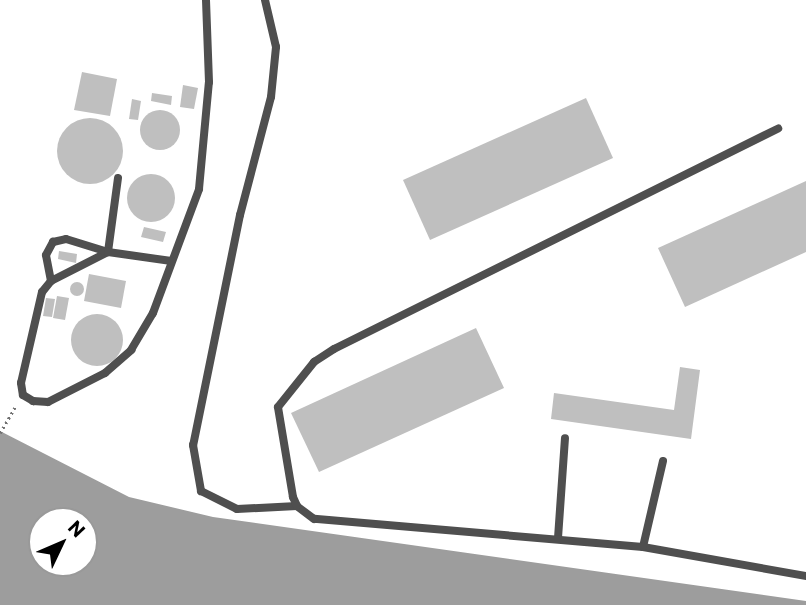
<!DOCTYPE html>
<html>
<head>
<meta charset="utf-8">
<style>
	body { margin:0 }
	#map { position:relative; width:806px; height:605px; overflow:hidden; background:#fff; font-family:Commissioner,sans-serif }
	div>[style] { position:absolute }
	.water>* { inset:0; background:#9d9d9d }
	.building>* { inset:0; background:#bfbfbf }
	.round { border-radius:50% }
	.path>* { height:2.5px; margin-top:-1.25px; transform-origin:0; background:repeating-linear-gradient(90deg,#717171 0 2px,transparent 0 5.5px) }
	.lane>* { height:8px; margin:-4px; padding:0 4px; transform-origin:4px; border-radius:4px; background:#4f4f4f }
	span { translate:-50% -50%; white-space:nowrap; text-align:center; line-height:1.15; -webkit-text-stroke:5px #fff; paint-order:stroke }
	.north { position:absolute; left:28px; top:507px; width:70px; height:70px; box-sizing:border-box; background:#fff; border:2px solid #999; border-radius:50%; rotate:46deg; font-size:19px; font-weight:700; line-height:28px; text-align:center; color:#000 }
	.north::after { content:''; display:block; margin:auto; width:24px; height:32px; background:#000; clip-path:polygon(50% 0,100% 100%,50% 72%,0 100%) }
</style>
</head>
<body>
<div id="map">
	<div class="water">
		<div style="clip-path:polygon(evenodd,0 431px,129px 497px,213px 517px,806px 601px,806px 605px,0 605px,0 431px,42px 521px,84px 521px,84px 563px,42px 563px,42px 521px)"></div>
	</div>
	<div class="building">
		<div style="clip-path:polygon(82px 72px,117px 79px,110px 116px,74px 110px)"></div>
		<div style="clip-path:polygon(183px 85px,198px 88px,194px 109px,180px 107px)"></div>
		<div style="clip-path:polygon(152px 93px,172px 96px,171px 105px,151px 101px)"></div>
		<div style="clip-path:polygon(586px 98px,613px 158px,430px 240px,403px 180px)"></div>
		<div style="clip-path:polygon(132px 99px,141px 101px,138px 120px,129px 119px)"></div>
		<div class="round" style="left:140px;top:110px;width:40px;height:40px"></div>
		<div class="round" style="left:57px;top:118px;width:66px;height:66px"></div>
		<div class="round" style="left:127px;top:174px;width:48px;height:48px"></div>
		<div style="clip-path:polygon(806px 181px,806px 252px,685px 307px,658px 248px)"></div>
		<div style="clip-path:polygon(144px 227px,166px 232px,163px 242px,141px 237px)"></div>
		<div style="clip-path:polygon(59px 251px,77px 254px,76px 263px,58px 259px)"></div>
		<div style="clip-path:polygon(89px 274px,126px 281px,121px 308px,84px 301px)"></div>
		<div class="round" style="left:70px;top:282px;width:14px;height:14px"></div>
		<div style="clip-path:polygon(57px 296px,69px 298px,65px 320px,53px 318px)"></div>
		<div style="clip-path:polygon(46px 298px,55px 299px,52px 317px,43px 316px)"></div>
		<div class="round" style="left:71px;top:314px;width:52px;height:52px"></div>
		<div style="clip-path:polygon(476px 328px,504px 388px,319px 472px,291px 413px)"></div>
		<div style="clip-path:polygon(680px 367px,700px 370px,691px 439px,551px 419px,554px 393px,674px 410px)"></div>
	</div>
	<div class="path">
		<div style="left:0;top:433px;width:32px;rotate:-60deg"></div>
	</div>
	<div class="lane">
		<div style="left:265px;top:0;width:48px;rotate:76.8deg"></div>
		<div style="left:276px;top:47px;width:50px;rotate:95.7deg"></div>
		<div style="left:271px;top:97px;width:122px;rotate:104.7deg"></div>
		<div style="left:240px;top:215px;width:235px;rotate:101.5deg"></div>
		<div style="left:193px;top:445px;width:47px;rotate:80.1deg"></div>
		<div style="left:201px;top:491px;width:40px;rotate:26.6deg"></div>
		<div style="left:237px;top:509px;width:60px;rotate:-2.9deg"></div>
		<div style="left:118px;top:178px;width:75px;rotate:97.7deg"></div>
		<div style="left:108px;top:252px;width:64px;rotate:153deg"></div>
		<div style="left:51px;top:281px;width:14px;rotate:129deg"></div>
		<div style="left:42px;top:292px;width:93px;rotate:103deg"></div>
		<div style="left:21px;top:383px;width:12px;rotate:81deg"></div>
		<div style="left:23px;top:395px;width:12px;rotate:31deg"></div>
		<div style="left:33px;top:401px;width:15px;rotate:4deg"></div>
		<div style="left:48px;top:402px;width:64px;rotate:-27deg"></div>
		<div style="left:105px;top:373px;width:35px;rotate:-41deg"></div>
		<div style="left:131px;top:350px;width:43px;rotate:-59.3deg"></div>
		<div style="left:153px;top:313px;width:132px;rotate:-69.6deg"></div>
		<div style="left:199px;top:189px;width:107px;rotate:-84.7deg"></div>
		<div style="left:209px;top:82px;width:82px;rotate:-92.1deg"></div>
		<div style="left:51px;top:281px;width:26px;rotate:-101deg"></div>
		<div style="left:46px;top:255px;width:15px;rotate:-62deg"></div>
		<div style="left:53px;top:242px;width:13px;rotate:-13deg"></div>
		<div style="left:66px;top:239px;width:44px;rotate:17.2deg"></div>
		<div style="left:108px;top:252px;width:64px;rotate:8.1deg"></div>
		<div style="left:663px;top:461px;width:88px;rotate:103.1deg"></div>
		<div style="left:643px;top:547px;width:166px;rotate:10.1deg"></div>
		<div style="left:558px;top:538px;width:100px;rotate:-86deg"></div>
		<div style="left:643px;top:547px;width:330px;rotate:-175.1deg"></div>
		<div style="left:314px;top:519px;width:21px;rotate:-143deg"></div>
		<div style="left:297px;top:506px;width:10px;rotate:-114deg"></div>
		<div style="left:293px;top:497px;width:91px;rotate:-99.5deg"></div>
		<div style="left:278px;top:407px;width:58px;rotate:-51.3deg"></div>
		<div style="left:314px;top:362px;width:24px;rotate:-33deg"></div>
		<div style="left:334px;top:349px;width:496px;rotate:-26.4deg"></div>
	</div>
	<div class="north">N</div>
</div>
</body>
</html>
